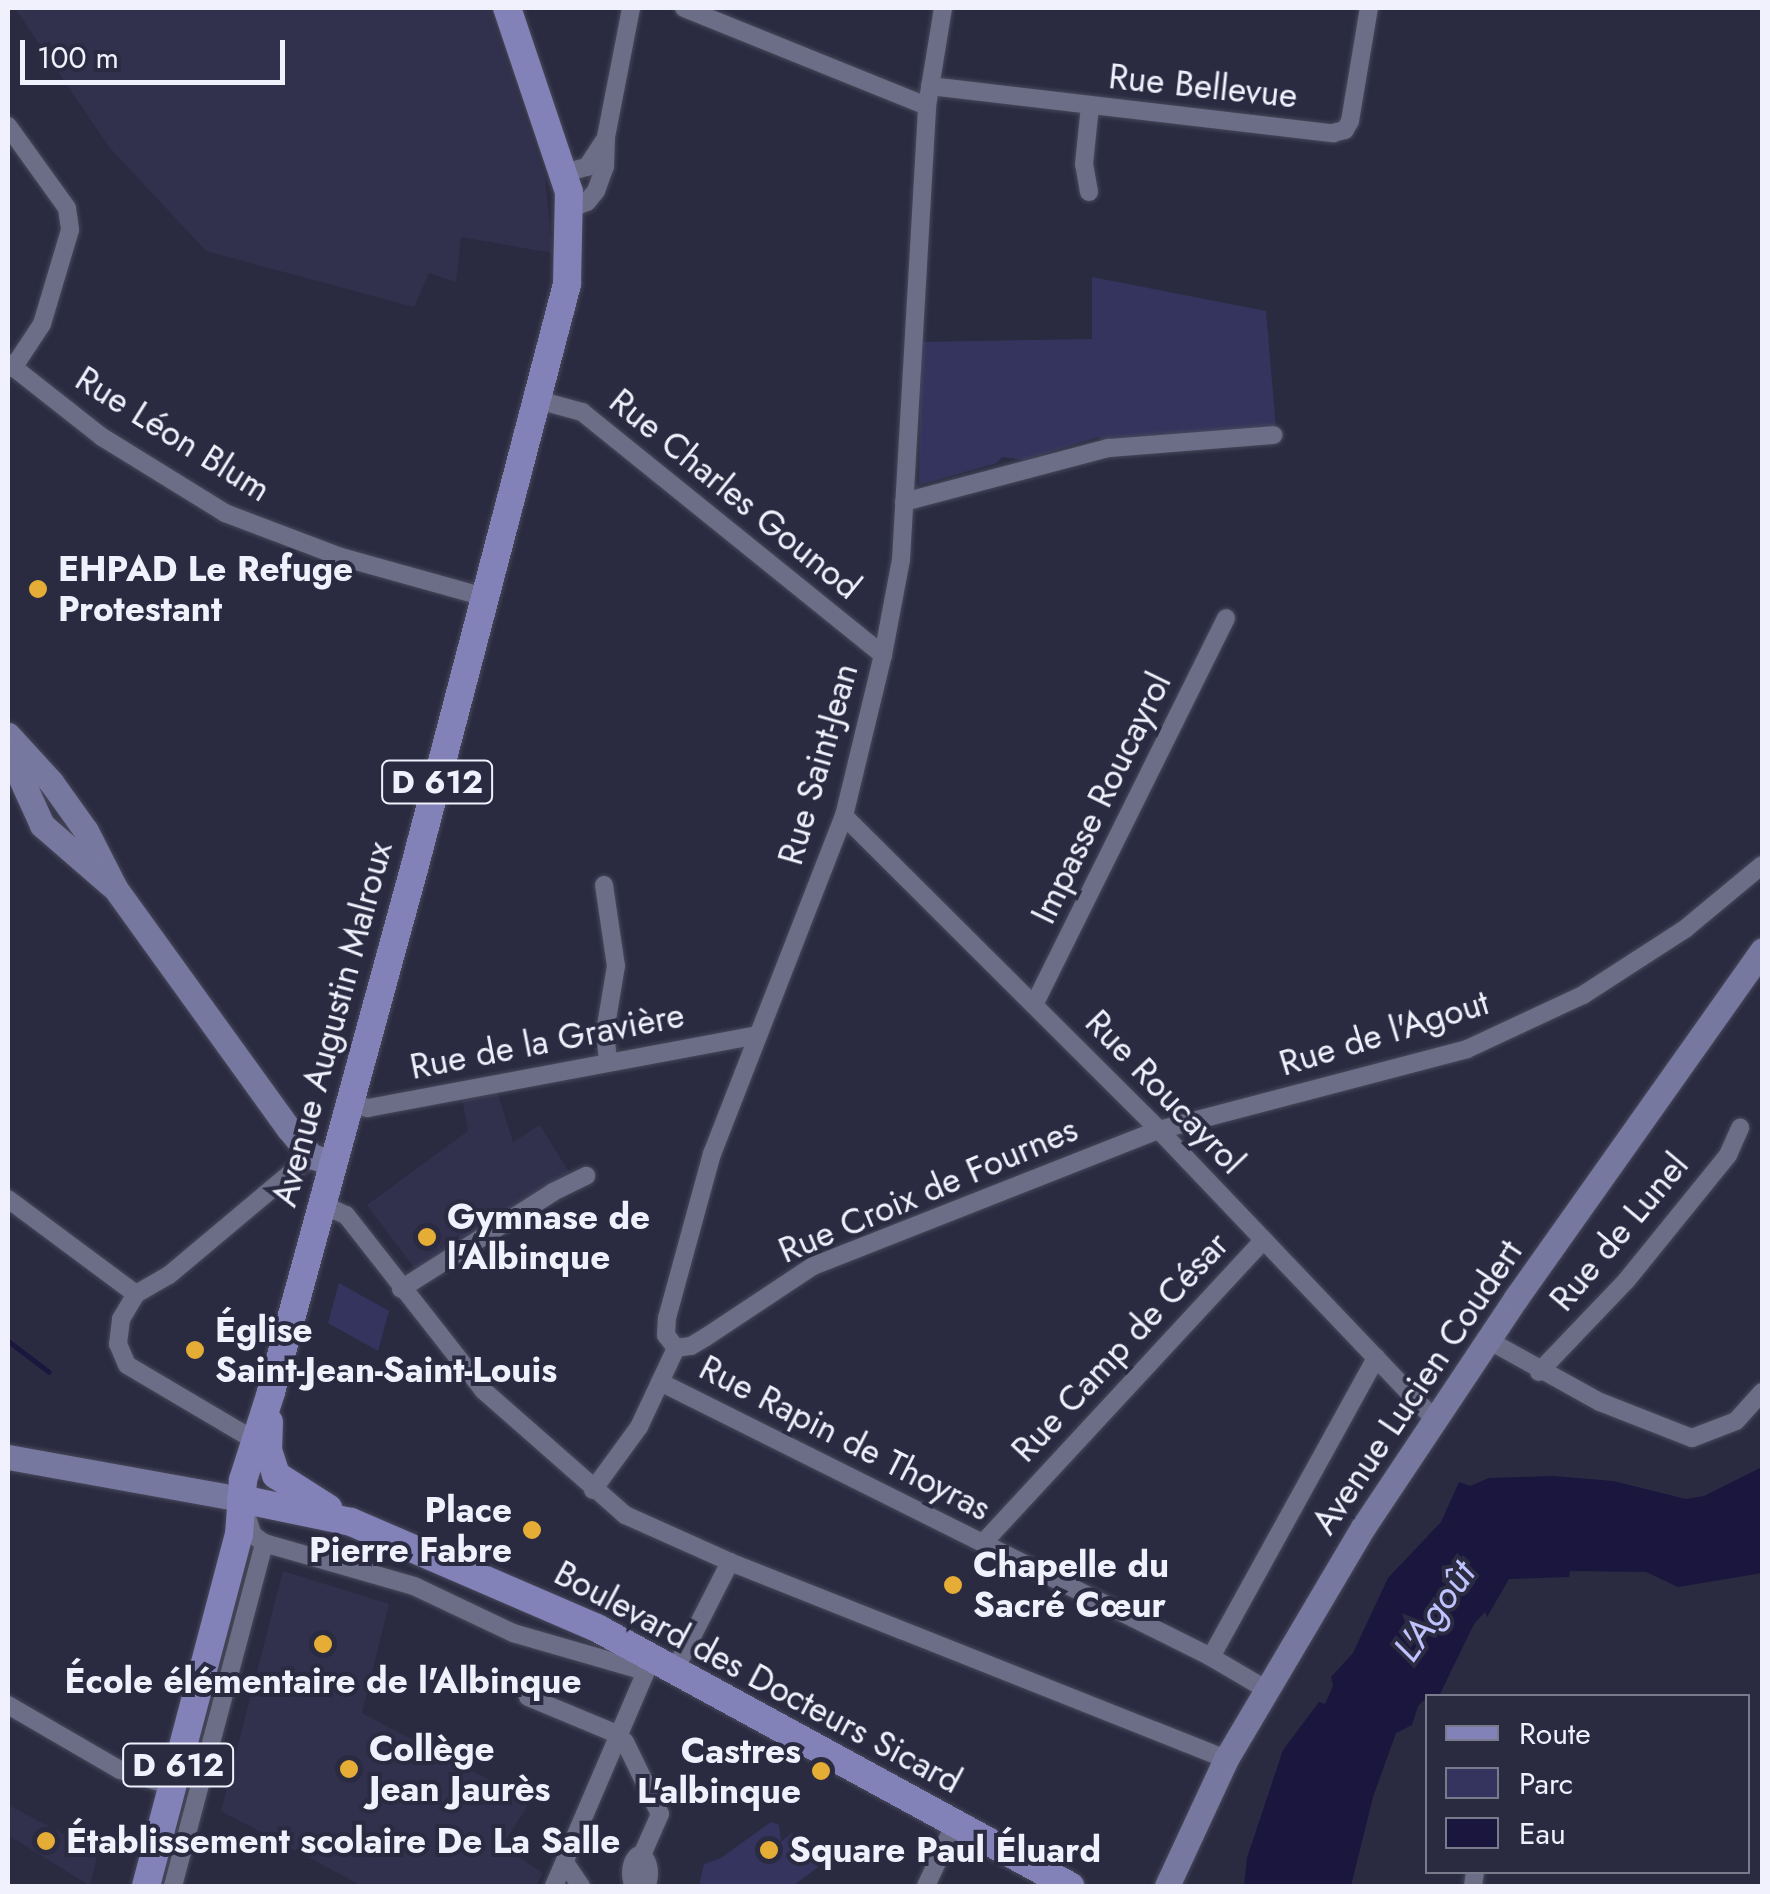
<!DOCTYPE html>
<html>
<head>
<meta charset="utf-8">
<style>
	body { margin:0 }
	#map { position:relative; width:1770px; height:1894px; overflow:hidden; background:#2a2b41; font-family:Jost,sans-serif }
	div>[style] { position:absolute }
	.built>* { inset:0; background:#31314e }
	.green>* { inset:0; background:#35345e }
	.water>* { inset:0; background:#1a163e }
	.stream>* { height:5px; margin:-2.5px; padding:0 2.5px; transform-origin:2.5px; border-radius:2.5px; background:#1a163e }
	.roads { filter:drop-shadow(0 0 2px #48485a) drop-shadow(0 0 2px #48485a) }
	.street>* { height:18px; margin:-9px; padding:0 9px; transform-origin:9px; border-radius:9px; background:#6c6d87 }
	.street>.ring { margin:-9px; padding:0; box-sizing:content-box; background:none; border:18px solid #6c6d87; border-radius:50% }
	.secondary>* { height:25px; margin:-12.5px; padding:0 12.5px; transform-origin:12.5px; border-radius:12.5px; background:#77789f }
	.primary>* { height:28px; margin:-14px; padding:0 14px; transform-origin:14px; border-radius:14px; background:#8282b8 }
	.dots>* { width:28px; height:28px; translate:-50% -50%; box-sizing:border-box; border:5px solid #2a2b41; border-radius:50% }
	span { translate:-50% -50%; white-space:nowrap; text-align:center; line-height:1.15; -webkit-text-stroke:8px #2a2b41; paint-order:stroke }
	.shield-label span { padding:2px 8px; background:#2a2b41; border:2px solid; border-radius:8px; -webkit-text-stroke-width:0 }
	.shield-label { font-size:32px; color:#f0f1fd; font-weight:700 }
	.street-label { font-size:35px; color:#f0f1fd }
	.poi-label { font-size:35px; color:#f0f1fd; font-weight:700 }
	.left { translate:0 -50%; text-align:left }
	.right { translate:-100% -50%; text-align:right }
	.water-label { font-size:38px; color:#c0c2fe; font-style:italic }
	.frame { position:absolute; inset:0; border:10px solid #f0f1fd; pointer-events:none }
	.legend { position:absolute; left:1425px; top:1694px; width:325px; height:180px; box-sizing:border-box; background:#2a2b41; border:2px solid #797a8c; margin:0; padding:12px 18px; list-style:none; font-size:30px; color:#f0f1fd }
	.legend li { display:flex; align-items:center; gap:20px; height:50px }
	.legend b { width:50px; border:2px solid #797a8c }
	.scale { position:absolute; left:20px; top:40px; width:265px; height:45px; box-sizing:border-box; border:5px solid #f0f1fd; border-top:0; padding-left:12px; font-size:30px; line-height:35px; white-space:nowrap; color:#f0f1fd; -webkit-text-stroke:8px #2a2b41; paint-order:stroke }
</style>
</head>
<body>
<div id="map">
	<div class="built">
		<div style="clip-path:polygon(15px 8px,489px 8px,545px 177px,552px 253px,461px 237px,456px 282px,429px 273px,414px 307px,206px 251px,109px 147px)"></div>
		<div style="clip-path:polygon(497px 1091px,513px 1142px,540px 1125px,573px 1179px,419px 1274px,367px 1205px,468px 1131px,462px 1098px)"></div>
		<div style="clip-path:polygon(283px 1571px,389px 1604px,362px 1713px,501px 1786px,516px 1785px,525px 1791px,529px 1800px,525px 1810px,502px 1846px,543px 1873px,536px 1886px,362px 1886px,221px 1811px)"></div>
		<div style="clip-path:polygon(8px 1805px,98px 1852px,90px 1886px,8px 1835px)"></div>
	</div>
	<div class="green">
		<div style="clip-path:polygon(1092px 277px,1266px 311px,1276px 429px,1107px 443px,1098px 437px,1024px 460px,1002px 457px,997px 463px,919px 485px,921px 342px,1092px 339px)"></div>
		<div style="clip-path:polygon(339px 1283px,389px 1311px,378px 1351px,328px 1323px)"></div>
		<div style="clip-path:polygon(771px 1822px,779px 1825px,781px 1842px,792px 1833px,818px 1867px,793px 1886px,699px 1886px,704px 1864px,721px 1858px)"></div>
	</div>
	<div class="water">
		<div style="clip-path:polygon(1762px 1467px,1762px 1573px,1678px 1587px,1646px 1572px,1570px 1571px,1569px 1577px,1509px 1579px,1487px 1617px,1485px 1612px,1474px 1624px,1439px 1696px,1428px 1696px,1418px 1706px,1412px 1725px,1396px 1733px,1373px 1797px,1351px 1886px,1244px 1886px,1247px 1858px,1283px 1750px,1319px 1702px,1325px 1704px,1333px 1686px,1331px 1677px,1353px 1653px,1388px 1578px,1441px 1522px,1459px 1482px,1470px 1486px,1489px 1478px,1553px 1476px,1613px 1481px,1686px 1499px,1704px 1496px)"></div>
	</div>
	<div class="stream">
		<div style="left:8px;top:1341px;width:51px;rotate:37.1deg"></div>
	</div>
	<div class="roads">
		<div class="street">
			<div style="left:684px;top:8px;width:262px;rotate:22deg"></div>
			<div style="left:930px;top:86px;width:406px;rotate:6.7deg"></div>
			<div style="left:1333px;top:133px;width:12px;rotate:-14deg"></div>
			<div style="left:1345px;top:130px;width:10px;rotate:-61deg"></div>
			<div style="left:1350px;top:121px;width:115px;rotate:-80.5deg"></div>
			<div style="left:8px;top:126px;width:101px;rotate:54.3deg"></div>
			<div style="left:67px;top:208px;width:22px;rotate:82deg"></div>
			<div style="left:70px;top:230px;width:98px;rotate:106.6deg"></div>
			<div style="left:42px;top:324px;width:53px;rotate:123.4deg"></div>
			<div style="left:564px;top:173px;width:24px;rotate:-15deg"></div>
			<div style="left:587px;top:167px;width:30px;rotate:-57deg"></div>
			<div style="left:1089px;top:192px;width:28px;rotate:-100deg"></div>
			<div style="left:1084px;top:164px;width:58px;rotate:-84.1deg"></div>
			<div style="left:572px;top:208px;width:16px;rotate:-22deg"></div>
			<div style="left:587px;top:202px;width:14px;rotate:-51deg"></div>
			<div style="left:596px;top:191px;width:27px;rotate:-70deg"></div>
			<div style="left:605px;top:166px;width:29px;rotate:-88deg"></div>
			<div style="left:606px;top:137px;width:131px;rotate:-79deg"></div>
			<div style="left:8px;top:363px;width:120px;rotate:38.2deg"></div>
			<div style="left:102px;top:437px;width:145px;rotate:31.7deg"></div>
			<div style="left:225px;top:513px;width:121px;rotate:20.8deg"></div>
			<div style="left:338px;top:556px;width:153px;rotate:15.6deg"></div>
			<div style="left:538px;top:400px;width:46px;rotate:15.3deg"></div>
			<div style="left:582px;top:412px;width:387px;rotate:38.9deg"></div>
			<div style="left:904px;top:502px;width:212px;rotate:-14.8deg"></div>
			<div style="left:1109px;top:448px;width:165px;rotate:-4.5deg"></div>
			<div style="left:844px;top:816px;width:445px;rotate:44.9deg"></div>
			<div style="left:1159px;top:1130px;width:400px;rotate:46.4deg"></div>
			<div style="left:604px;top:885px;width:82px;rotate:81.6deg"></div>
			<div style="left:616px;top:966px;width:67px;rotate:99.5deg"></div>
			<div style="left:605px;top:1032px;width:28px;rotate:84deg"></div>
			<div style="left:1034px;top:1005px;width:432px;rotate:-63.6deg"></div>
			<div style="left:350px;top:1103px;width:19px;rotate:16deg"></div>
			<div style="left:368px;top:1108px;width:396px;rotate:-10.6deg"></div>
			<div style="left:8px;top:1199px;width:159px;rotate:36.6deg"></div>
			<div style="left:321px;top:1204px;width:27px;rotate:24deg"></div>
			<div style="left:346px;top:1215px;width:224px;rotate:51.9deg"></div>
			<div style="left:484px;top:1391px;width:188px;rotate:41.3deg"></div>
			<div style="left:625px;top:1515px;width:115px;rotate:24.1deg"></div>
			<div style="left:730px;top:1562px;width:534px;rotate:21.66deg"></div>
			<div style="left:401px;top:1289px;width:180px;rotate:-32.5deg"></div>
			<div style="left:553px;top:1192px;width:37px;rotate:-26deg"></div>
			<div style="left:1488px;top:1340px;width:128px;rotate:29deg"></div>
			<div style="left:1600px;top:1402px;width:99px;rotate:21.4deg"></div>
			<div style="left:1692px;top:1438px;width:47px;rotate:-21.1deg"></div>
			<div style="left:1736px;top:1421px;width:39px;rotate:-48deg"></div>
			<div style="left:676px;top:1348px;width:16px;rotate:-128deg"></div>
			<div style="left:666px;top:1335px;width:17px;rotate:-87deg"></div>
			<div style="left:667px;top:1318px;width:170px;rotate:-74.7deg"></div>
			<div style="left:712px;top:1154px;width:363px;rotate:-68.7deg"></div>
			<div style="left:844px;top:816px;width:166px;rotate:-76.4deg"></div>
			<div style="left:883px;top:655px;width:97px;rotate:-79.3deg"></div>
			<div style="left:901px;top:560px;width:455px;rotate:-86.7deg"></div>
			<div style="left:927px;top:106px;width:99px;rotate:-80.7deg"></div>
			<div style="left:676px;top:1348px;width:15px;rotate:-8deg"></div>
			<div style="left:691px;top:1346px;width:17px;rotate:-31deg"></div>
			<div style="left:706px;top:1337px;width:128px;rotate:-33.6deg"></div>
			<div style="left:813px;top:1266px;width:372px;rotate:-21.5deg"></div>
			<div style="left:1159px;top:1130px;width:318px;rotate:-14.7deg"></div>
			<div style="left:1467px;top:1049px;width:128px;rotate:-25deg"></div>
			<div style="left:1583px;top:995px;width:121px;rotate:-32.9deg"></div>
			<div style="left:1685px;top:929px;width:100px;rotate:-39.7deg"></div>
			<div style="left:1539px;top:1372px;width:126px;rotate:-46.3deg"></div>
			<div style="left:1626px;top:1281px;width:162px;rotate:-51deg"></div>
			<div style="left:1728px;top:1155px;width:30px;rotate:-66deg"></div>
			<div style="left:660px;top:1382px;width:616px;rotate:26.52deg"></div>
			<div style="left:1211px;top:1657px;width:65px;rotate:30.5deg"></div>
			<div style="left:254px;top:1440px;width:147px;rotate:-149.4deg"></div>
			<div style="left:127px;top:1365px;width:23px;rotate:-113deg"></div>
			<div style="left:118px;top:1344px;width:25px;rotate:-83deg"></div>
			<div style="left:121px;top:1319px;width:29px;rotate:-59deg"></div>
			<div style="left:136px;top:1294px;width:38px;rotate:-30deg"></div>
			<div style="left:169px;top:1275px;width:185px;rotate:-40deg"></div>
			<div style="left:593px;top:1490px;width:78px;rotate:-53.9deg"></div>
			<div style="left:639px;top:1427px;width:87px;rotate:-64.9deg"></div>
			<div style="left:246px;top:1514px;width:22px;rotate:72deg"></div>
			<div style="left:253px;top:1535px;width:14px;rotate:36deg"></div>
			<div style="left:264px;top:1543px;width:156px;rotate:16deg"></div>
			<div style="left:414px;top:1586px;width:110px;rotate:25.4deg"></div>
			<div style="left:513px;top:1633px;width:137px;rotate:16.1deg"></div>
			<div style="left:983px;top:1543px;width:413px;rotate:-47.2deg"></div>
			<div style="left:1211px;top:1657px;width:342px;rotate:-61.1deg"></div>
			<div style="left:676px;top:1668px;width:119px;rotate:-63deg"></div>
			<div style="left:528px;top:1697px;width:96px;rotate:22.6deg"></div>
			<div style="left:617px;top:1734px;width:11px;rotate:45deg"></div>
			<div style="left:625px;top:1742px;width:80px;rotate:64.1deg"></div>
			<div style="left:660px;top:1814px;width:45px;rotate:113.7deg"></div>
			<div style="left:8px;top:1705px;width:129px;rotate:30.1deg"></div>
			<div style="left:120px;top:1770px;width:54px;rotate:17.1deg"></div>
			<div class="ring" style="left:631px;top:1855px;width:-2px;height:-2px"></div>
			<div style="left:566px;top:1864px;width:27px;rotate:56deg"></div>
			<div style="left:173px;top:1886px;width:355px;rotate:-75.1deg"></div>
			<div style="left:554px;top:1886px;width:244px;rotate:-66.8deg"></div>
			<div style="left:926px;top:1886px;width:69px;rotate:-65.3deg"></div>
			<div style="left:1473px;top:1886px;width:14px;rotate:-82deg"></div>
		</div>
		<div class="secondary">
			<div style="left:8px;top:735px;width:64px;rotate:47.5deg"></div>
			<div style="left:51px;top:782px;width:60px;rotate:54.5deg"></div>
			<div style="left:86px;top:831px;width:64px;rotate:63deg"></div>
			<div style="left:115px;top:888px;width:297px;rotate:54.2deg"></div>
			<div style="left:289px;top:1129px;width:35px;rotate:51deg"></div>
			<div style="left:311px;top:1156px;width:22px;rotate:18deg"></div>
			<div style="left:8px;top:750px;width:82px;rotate:65.6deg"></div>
			<div style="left:42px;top:825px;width:91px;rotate:41deg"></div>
			<div style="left:8px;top:1457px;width:237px;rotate:10.2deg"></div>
			<div style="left:1167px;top:1886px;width:140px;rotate:-65.1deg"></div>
			<div style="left:1226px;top:1759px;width:271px;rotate:-59.4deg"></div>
			<div style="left:1364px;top:1526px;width:274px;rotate:-56.3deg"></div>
			<div style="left:1516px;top:1298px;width:426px;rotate:-54.7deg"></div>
		</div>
		<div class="primary">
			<div style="left:269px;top:1422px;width:28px;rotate:92deg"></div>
			<div style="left:268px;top:1450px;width:26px;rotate:72deg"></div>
			<div style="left:276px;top:1475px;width:62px;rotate:32.4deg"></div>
			<div style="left:241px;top:1499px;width:112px;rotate:11.8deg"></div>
			<div style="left:351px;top:1522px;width:268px;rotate:23.3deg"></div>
			<div style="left:597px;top:1628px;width:539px;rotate:28.61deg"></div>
			<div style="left:146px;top:1886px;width:363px;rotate:-75.2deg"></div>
			<div style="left:239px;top:1535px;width:55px;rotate:-85.8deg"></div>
			<div style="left:243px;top:1480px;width:92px;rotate:-72.3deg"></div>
			<div style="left:271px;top:1392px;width:542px;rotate:-74.71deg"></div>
			<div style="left:414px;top:869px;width:605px;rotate:-75.34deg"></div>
			<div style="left:567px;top:284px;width:92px;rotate:-88.8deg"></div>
			<div style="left:569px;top:192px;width:194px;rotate:-108.6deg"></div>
		</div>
	</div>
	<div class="dots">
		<div style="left:38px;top:589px;background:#e5ad35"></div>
		<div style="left:427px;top:1237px;background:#e5ad35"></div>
		<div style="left:195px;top:1350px;background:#e5ad35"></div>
		<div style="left:532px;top:1530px;background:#e5ad35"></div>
		<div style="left:953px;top:1585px;background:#e5ad35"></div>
		<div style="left:323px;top:1644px;background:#e5ad35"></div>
		<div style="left:349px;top:1769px;background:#e5ad35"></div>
		<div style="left:821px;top:1771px;background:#e5ad35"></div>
		<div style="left:46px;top:1841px;background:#e5ad35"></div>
		<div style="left:769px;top:1850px;background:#e5ad35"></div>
	</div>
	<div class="shield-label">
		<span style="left:437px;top:782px">D 612</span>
		<span style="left:178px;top:1765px">D 612</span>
	</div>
	<div class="street-label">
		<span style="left:1203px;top:86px;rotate:6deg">Rue Bellevue</span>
		<span style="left:173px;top:434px;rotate:32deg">Rue Léon Blum</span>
		<span style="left:735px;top:494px;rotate:39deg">Rue Charles Gounod</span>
		<span style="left:818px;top:764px;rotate:-74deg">Rue Saint-Jean</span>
		<span style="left:1101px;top:798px;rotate:-64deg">Impasse Roucayrol</span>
		<span style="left:332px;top:1024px;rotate:-75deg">Avenue Augustin Malroux</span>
		<span style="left:1384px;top:1033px;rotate:-17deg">Rue de l'Agout</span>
		<span style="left:547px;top:1041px;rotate:-11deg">Rue de la Gravière</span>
		<span style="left:1165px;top:1092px;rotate:46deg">Rue Roucayrol</span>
		<span style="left:928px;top:1190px;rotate:-23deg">Rue Croix de Fournes</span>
		<span style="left:1619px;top:1232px;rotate:-50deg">Rue de Lunel</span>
		<span style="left:1120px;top:1347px;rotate:-47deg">Rue Camp de César</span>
		<span style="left:1417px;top:1387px;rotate:-56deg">Avenue Lucien Coudert</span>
		<span style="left:845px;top:1438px;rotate:27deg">Rue Rapin de Thoyras</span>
		<span style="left:758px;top:1677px;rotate:28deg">Boulevard des Docteurs Sicard</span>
	</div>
	<div class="poi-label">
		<span class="left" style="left:58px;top:589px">EHPAD Le Refuge<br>Protestant</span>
		<span class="left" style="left:447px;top:1237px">Gymnase de<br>l'Albinque</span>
		<span class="left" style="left:215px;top:1350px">Église<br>Saint-Jean-Saint-Louis</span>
		<span class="right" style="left:512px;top:1530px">Place<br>Pierre Fabre</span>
		<span class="left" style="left:973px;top:1585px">Chapelle du<br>Sacré Cœur</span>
		<span style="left:323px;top:1681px">École élémentaire de l'Albinque</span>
		<span class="left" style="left:369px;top:1769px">Collège<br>Jean Jaurès</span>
		<span class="right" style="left:801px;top:1771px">Castres<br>L'albinque</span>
		<span class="left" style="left:66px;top:1841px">Établissement scolaire De La Salle</span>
		<span class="left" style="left:789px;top:1850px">Square Paul Éluard</span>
	</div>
	<div class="water-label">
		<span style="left:1434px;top:1611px;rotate:-55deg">L'Agoût</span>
	</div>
	<div class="frame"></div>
	<ul class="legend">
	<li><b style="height:12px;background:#8282b8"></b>Route</li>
	<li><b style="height:28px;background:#35345e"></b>Parc</li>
	<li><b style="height:28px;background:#1a163e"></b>Eau</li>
	</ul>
	<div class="scale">100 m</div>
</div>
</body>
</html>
